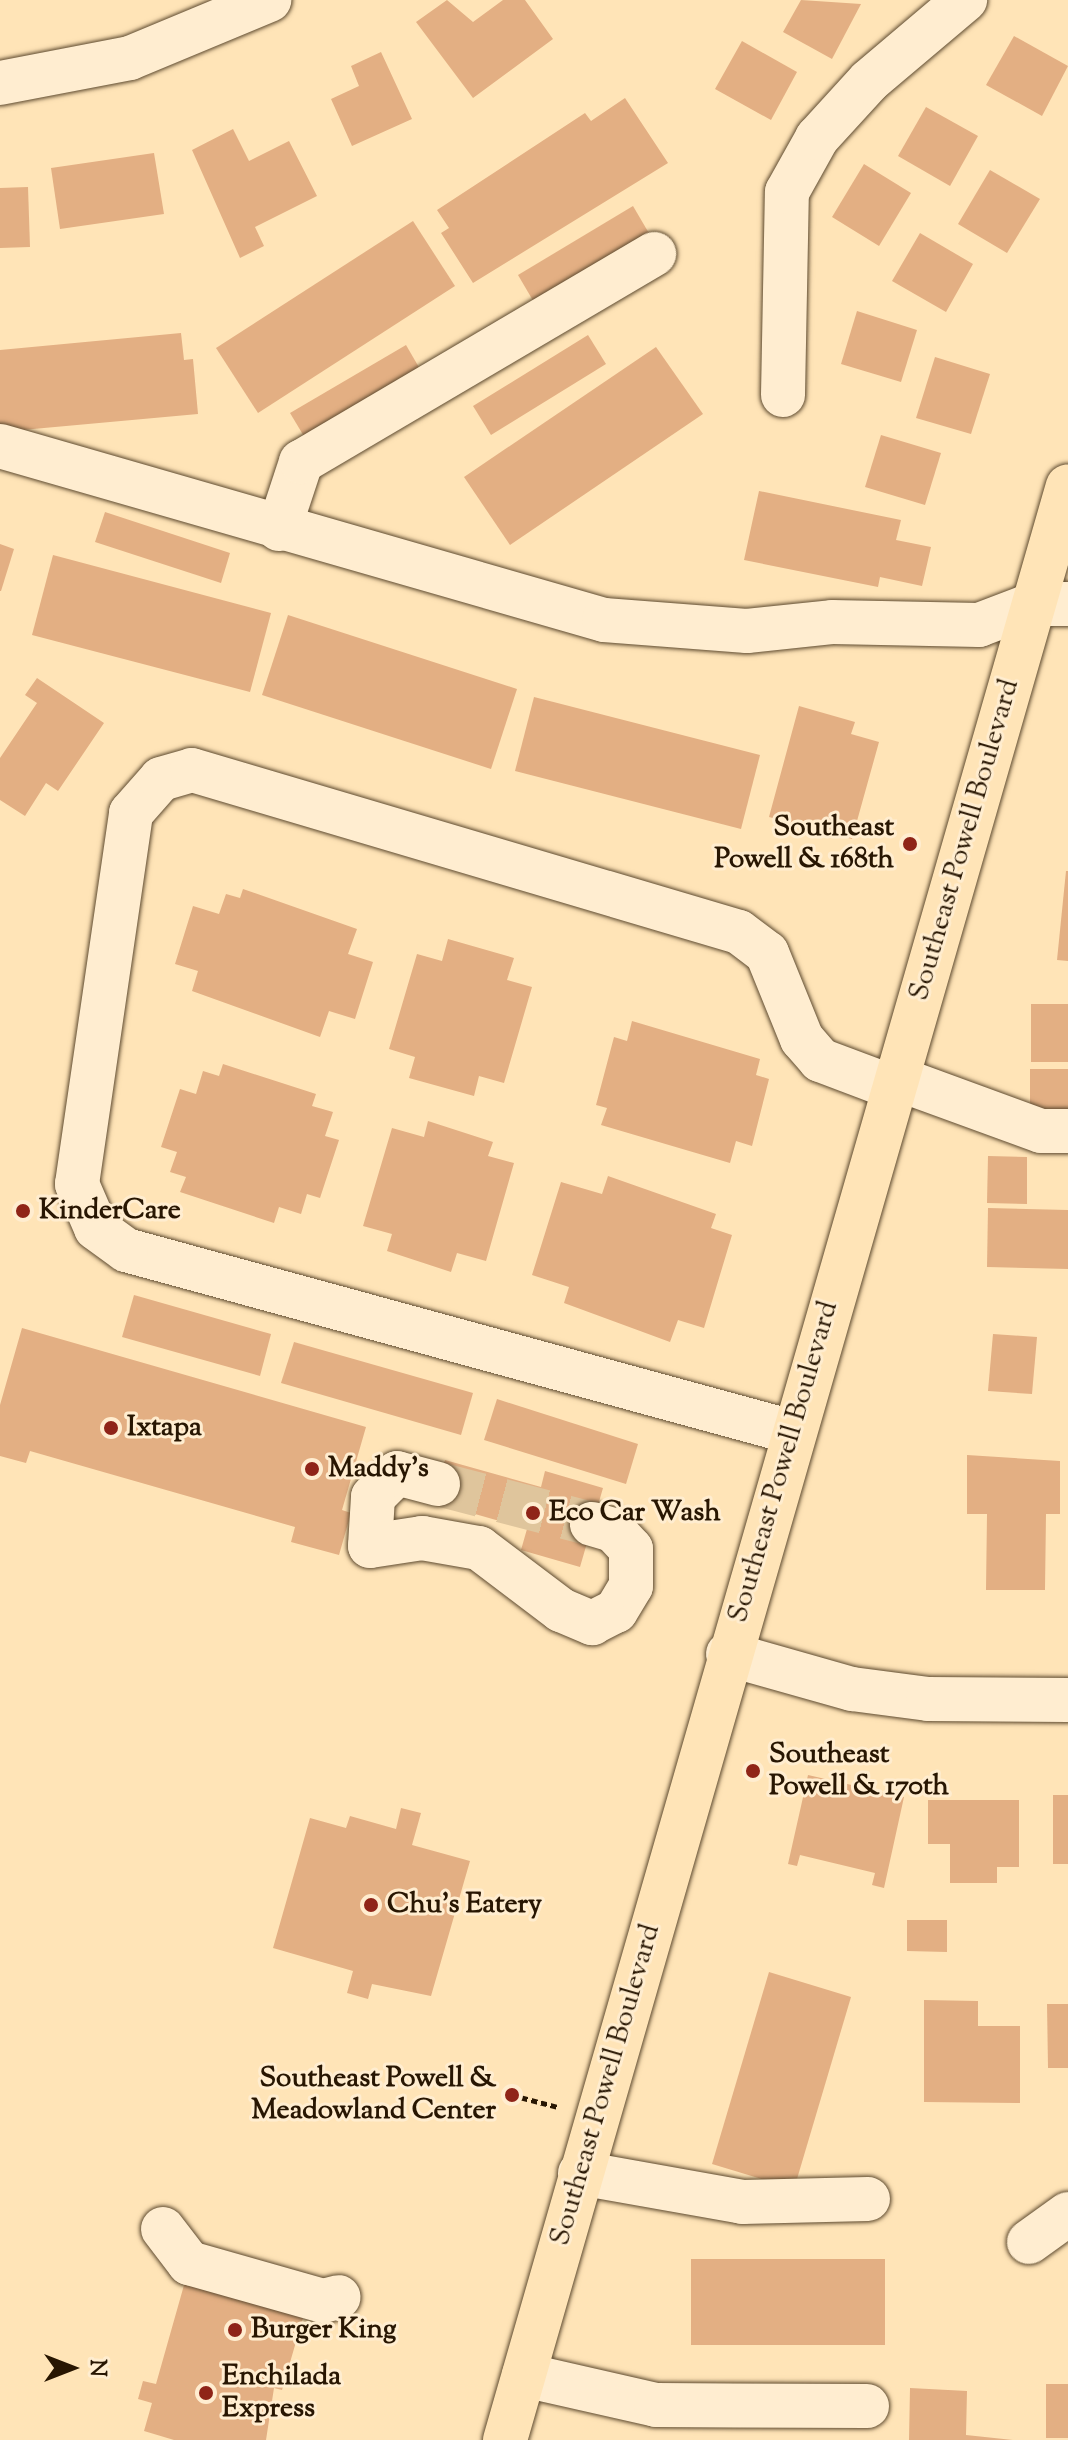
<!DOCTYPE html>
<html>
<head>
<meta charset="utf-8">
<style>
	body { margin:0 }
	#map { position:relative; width:1068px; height:2440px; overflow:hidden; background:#ffe4b7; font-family:"Sorts Mill Goudy",serif }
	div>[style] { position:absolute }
	.building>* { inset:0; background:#e3af83 }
	.minor-tunnel>* { height:44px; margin-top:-22px; transform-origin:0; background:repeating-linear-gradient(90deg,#dfc59c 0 44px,transparent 0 66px) }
	.path>* { height:5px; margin-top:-2.5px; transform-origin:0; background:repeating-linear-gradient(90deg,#281602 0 6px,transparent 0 10px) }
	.roads { filter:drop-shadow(0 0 2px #5e4a2f) drop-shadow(0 0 2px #5e4a2f) }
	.minor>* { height:44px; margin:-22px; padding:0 22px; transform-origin:22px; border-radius:22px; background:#ffedd0 }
	.major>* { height:44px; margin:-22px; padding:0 22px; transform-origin:22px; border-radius:22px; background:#ffe4b7 }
	.dots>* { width:22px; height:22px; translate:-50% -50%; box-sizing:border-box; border:4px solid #ffedd0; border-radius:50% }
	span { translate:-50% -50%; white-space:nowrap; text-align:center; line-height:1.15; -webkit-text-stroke:6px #ffedd0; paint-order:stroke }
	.poi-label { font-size:28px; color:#281602; font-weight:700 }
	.right { translate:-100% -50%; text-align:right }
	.left { translate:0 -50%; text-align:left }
	.street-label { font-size:28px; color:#281602 }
	.north { position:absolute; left:32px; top:2328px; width:80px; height:80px; -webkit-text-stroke:6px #ffedd0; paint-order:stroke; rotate:90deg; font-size:22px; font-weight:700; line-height:32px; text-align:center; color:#281602 }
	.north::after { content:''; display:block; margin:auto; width:28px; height:36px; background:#281602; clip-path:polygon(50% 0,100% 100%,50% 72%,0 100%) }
</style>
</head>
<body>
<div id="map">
	<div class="building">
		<div style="clip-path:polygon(447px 0,473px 22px,503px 0,525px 0,553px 39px,473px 98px,416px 22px)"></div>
		<div style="clip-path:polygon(801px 0,861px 4px,832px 59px,783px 32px)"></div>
		<div style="clip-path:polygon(1014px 36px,1068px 66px,1042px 116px,986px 85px)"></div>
		<div style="clip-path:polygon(742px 41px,797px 72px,771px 120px,715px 89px)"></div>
		<div style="clip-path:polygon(381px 52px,412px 119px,352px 146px,331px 99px,359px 86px,351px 66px)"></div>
		<div style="clip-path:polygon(625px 98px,668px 163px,473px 283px,441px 233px,449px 228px,437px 210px,585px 113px,591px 121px)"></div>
		<div style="clip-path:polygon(926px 107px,978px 136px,950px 186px,898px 156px)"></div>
		<div style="clip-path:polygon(233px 129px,249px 161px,289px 141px,317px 196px,255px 227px,264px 246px,240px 258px,192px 150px)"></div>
		<div style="clip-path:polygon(154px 153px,164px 214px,60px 229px,51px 168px)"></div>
		<div style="clip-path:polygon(864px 164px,911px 193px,879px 246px,832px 217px)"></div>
		<div style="clip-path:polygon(990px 170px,1040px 199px,1007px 253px,958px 224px)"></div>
		<div style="clip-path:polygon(28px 187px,30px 247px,0 248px,0 188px)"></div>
		<div style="clip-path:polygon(633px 206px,650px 235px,535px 304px,518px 275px)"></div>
		<div style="clip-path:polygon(413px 221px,455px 286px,258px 413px,216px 348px)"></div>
		<div style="clip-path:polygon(920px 233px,973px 264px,946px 312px,892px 281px)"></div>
		<div style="clip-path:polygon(857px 311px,917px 330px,901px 382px,841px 364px)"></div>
		<div style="clip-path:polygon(181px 333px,184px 360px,193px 359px,198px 414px,0 432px,0 350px)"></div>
		<div style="clip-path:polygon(588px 335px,606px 364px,491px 435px,473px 406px)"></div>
		<div style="clip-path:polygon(406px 345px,424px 376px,308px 443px,290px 413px)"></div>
		<div style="clip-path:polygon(656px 347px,703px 414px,510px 545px,464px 477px)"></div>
		<div style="clip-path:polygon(935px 357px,990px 374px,971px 434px,916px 418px)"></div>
		<div style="clip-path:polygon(881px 435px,941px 453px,925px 505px,865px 487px)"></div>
		<div style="clip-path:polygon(759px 491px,901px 520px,896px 540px,931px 547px,922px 586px,880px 577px,878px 587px,744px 560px)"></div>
		<div style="clip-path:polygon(105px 512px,230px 553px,221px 583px,95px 542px)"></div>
		<div style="clip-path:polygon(0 544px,14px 549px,1px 591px,0 591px)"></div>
		<div style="clip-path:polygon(53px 555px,271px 613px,250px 692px,32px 635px)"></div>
		<div style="clip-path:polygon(288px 615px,517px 689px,491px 769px,262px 695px)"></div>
		<div style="clip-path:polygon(37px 678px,104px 723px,58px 791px,46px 783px,25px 816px,0 800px,0 758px,37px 703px,25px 695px)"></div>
		<div style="clip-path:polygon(534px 697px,760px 755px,741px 829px,515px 771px)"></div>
		<div style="clip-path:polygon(799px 706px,855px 722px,851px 734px,879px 742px,852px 839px,769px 817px)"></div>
		<div style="clip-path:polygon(1066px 871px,1068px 871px,1068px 961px,1057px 960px)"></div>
		<div style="clip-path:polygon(243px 889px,357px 929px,348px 954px,373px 962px,355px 1019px,329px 1011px,320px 1037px,192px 991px,198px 971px,175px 964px,193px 906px,219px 914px,226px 894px,240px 898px)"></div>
		<div style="clip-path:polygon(448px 939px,514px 958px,507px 980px,532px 987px,504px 1083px,479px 1076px,474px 1096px,409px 1078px,415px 1057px,389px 1049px,417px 954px,442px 961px)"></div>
		<div style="clip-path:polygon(1031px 1004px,1068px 1004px,1068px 1062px,1031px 1062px)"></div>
		<div style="clip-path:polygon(632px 1021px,760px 1059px,756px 1075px,769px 1079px,752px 1146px,736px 1141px,730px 1163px,601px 1125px,607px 1108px,596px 1105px,614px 1037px,627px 1041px)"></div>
		<div style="clip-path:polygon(223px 1064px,316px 1094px,312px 1106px,333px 1112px,325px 1136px,339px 1140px,320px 1198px,307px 1194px,301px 1214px,279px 1207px,274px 1223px,180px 1192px,186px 1177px,170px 1172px,177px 1152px,161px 1147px,180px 1089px,196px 1094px,203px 1071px,219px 1076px)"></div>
		<div style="clip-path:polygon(1030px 1069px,1068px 1069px,1068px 1116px,1030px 1116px)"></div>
		<div style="clip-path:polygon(428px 1121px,493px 1142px,488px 1156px,514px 1163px,486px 1261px,457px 1253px,451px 1272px,387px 1251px,392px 1234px,363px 1226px,392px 1128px,424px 1137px)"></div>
		<div style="clip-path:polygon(988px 1156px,1027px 1157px,1027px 1204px,987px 1203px)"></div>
		<div style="clip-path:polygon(608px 1176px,716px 1214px,711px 1228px,732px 1235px,704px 1328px,678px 1320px,670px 1342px,564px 1303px,569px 1287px,532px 1275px,561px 1182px,602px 1194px)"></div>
		<div style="clip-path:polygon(988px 1208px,1068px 1210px,1068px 1269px,987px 1267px)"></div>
		<div style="clip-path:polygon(134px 1295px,271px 1334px,260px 1376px,122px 1337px)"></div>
		<div style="clip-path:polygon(22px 1328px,366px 1427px,342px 1510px,351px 1513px,339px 1555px,291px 1542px,295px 1527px,30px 1451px,26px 1463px,0 1456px,0 1405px)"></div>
		<div style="clip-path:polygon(993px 1334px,1037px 1337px,1032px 1394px,988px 1391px)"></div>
		<div style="clip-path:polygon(294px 1342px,473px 1393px,461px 1435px,281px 1383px)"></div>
		<div style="clip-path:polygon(497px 1399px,638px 1444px,626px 1484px,484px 1440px)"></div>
		<div style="clip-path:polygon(967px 1455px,1060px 1461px,1060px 1514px,1046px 1514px,1045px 1590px,986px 1590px,987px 1514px,967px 1514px)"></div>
		<div style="clip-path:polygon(445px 1460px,541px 1487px,545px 1471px,603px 1488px,580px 1567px,521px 1550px,527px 1529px,433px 1502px)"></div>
		<div style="clip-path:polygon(808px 1775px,904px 1797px,884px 1888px,872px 1885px,875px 1873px,800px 1855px,797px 1866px,788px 1864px)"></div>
		<div style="clip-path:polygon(1053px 1795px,1068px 1795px,1068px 1864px,1053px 1864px)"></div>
		<div style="clip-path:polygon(928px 1800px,1019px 1800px,1019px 1867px,997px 1867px,997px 1883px,950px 1883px,950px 1844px,928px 1844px)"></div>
		<div style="clip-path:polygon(401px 1808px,421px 1813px,412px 1845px,470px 1861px,431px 1996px,372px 1984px,368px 1999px,347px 1993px,353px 1971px,273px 1948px,310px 1818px,346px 1828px,350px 1816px,396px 1829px)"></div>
		<div style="clip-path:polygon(907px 1920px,947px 1920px,947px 1952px,907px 1951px)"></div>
		<div style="clip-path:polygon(769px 1972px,851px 1997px,794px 2189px,712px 2164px)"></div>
		<div style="clip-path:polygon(924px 2000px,978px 2001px,978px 2026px,1020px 2026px,1020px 2103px,924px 2102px)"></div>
		<div style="clip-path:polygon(1047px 2004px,1068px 2004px,1068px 2068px,1048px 2068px)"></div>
		<div style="clip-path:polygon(691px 2259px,885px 2259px,885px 2345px,691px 2345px)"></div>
		<div style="clip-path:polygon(188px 2271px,307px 2304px,282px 2390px,274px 2388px,266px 2440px,174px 2440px,144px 2431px,152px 2403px,138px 2399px,143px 2381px,156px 2384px)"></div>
		<div style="clip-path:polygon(1046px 2384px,1068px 2384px,1068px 2438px,1046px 2438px)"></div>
		<div style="clip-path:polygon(910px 2388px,967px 2391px,966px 2435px,1013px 2440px,909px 2440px)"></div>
	</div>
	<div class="minor-tunnel">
		<div style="left:438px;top:1484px;width:159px;rotate:14.6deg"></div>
	</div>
	<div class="path">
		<div style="left:512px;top:2095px;width:48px;rotate:14.6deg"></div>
	</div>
	<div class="roads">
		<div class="minor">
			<div style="left:0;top:83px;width:132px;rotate:-10.9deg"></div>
			<div style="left:130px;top:58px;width:151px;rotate:-22.6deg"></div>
			<div style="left:783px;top:395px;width:203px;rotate:-88.9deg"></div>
			<div style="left:787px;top:192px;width:62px;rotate:-60.9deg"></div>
			<div style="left:817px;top:138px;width:77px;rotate:-47.6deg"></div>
			<div style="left:869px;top:81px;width:126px;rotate:-40.2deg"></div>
			<div style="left:0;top:446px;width:629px;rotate:16.07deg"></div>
			<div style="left:604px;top:620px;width:143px;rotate:4.4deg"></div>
			<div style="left:747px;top:631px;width:85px;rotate:-6deg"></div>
			<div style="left:832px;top:622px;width:147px;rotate:1.2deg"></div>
			<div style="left:979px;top:625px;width:59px;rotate:-20.9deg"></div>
			<div style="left:1034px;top:604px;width:34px"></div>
			<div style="left:279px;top:529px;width:71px;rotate:-71.8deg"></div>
			<div style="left:301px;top:462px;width:410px;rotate:-30.5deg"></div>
			<div style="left:896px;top:1078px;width:154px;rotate:20.1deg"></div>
			<div style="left:1041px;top:1131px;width:27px"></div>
			<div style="left:792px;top:1432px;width:690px;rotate:-164.72deg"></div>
			<div style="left:126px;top:1250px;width:37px;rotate:-144deg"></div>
			<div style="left:96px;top:1228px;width:48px;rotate:-113.4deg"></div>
			<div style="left:77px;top:1184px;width:375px;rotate:-81.7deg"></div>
			<div style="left:131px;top:813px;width:45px;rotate:-48.6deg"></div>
			<div style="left:161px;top:779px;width:32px;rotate:-16deg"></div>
			<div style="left:192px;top:770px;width:570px;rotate:16.5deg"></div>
			<div style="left:739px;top:932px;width:35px;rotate:37deg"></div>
			<div style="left:767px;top:953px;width:93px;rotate:67.9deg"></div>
			<div style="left:802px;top:1039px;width:28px;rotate:49deg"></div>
			<div style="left:820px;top:1060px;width:77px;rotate:20.6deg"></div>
			<div style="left:438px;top:1484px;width:42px;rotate:-165deg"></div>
			<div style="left:397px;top:1473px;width:34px;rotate:135deg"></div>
			<div style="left:373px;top:1497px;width:49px;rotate:93.5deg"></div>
			<div style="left:370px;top:1546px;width:53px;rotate:-8.7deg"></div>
			<div style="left:422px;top:1538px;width:58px;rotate:10deg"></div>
			<div style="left:479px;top:1548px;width:103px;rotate:37.1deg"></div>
			<div style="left:561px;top:1610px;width:34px;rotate:23deg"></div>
			<div style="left:592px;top:1623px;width:27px;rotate:-27deg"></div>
			<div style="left:616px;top:1611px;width:29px;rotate:-59deg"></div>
			<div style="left:631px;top:1586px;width:37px;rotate:-90deg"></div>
			<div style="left:631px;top:1549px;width:26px;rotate:-133deg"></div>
			<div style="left:613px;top:1530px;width:22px;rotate:-164deg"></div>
			<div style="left:728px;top:1654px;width:129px;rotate:15.8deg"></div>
			<div style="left:852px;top:1689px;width:77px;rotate:7.5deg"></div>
			<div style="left:928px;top:1699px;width:140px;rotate:0.4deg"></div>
			<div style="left:580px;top:2173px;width:165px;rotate:10.1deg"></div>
			<div style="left:742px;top:2202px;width:126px;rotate:-1.4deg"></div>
			<div style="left:163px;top:2229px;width:43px;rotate:52.6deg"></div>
			<div style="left:189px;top:2263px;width:139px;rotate:15.8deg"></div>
			<div style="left:323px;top:2301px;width:16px;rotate:-14deg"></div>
			<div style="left:1029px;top:2242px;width:48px;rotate:-35.7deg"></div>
			<div style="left:524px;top:2375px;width:135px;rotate:12.8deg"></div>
			<div style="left:656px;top:2405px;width:211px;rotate:0.3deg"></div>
		</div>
		<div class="major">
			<div style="left:505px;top:2440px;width:2033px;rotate:-73.93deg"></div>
		</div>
	</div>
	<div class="dots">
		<div style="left:910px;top:844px;background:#8f2418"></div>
		<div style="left:23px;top:1211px;background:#8f2418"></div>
		<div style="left:111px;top:1428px;background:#8f2418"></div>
		<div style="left:312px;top:1469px;background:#8f2418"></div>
		<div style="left:533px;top:1513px;background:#8f2418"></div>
		<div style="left:753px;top:1771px;background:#8f2418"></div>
		<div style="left:371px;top:1905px;background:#8f2418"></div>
		<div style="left:512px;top:2095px;background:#8f2418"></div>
		<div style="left:235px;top:2330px;background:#8f2418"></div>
		<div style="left:206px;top:2393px;background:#8f2418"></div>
	</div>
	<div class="poi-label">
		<span class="right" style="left:894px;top:844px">Southeast<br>Powell &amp; 168th</span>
		<span class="left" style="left:39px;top:1211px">KinderCare</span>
		<span class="left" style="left:127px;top:1428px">Ixtapa</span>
		<span class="left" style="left:328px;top:1469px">Maddy's</span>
		<span class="left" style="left:549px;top:1513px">Eco Car Wash</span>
		<span class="left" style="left:769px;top:1771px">Southeast<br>Powell &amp; 170th</span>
		<span class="left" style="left:387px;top:1905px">Chu's Eatery</span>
		<span class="right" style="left:496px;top:2095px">Southeast Powell &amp;<br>Meadowland Center</span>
		<span class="left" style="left:251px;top:2330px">Burger King</span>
		<span class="left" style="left:222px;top:2393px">Enchilada<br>Express</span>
	</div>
	<div class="street-label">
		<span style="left:965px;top:840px;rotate:-74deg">Southeast Powell Boulevard</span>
		<span style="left:784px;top:1462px;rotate:-74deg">Southeast Powell Boulevard</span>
		<span style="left:606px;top:2085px;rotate:-74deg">Southeast Powell Boulevard</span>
	</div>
	<div class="north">N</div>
</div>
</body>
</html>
